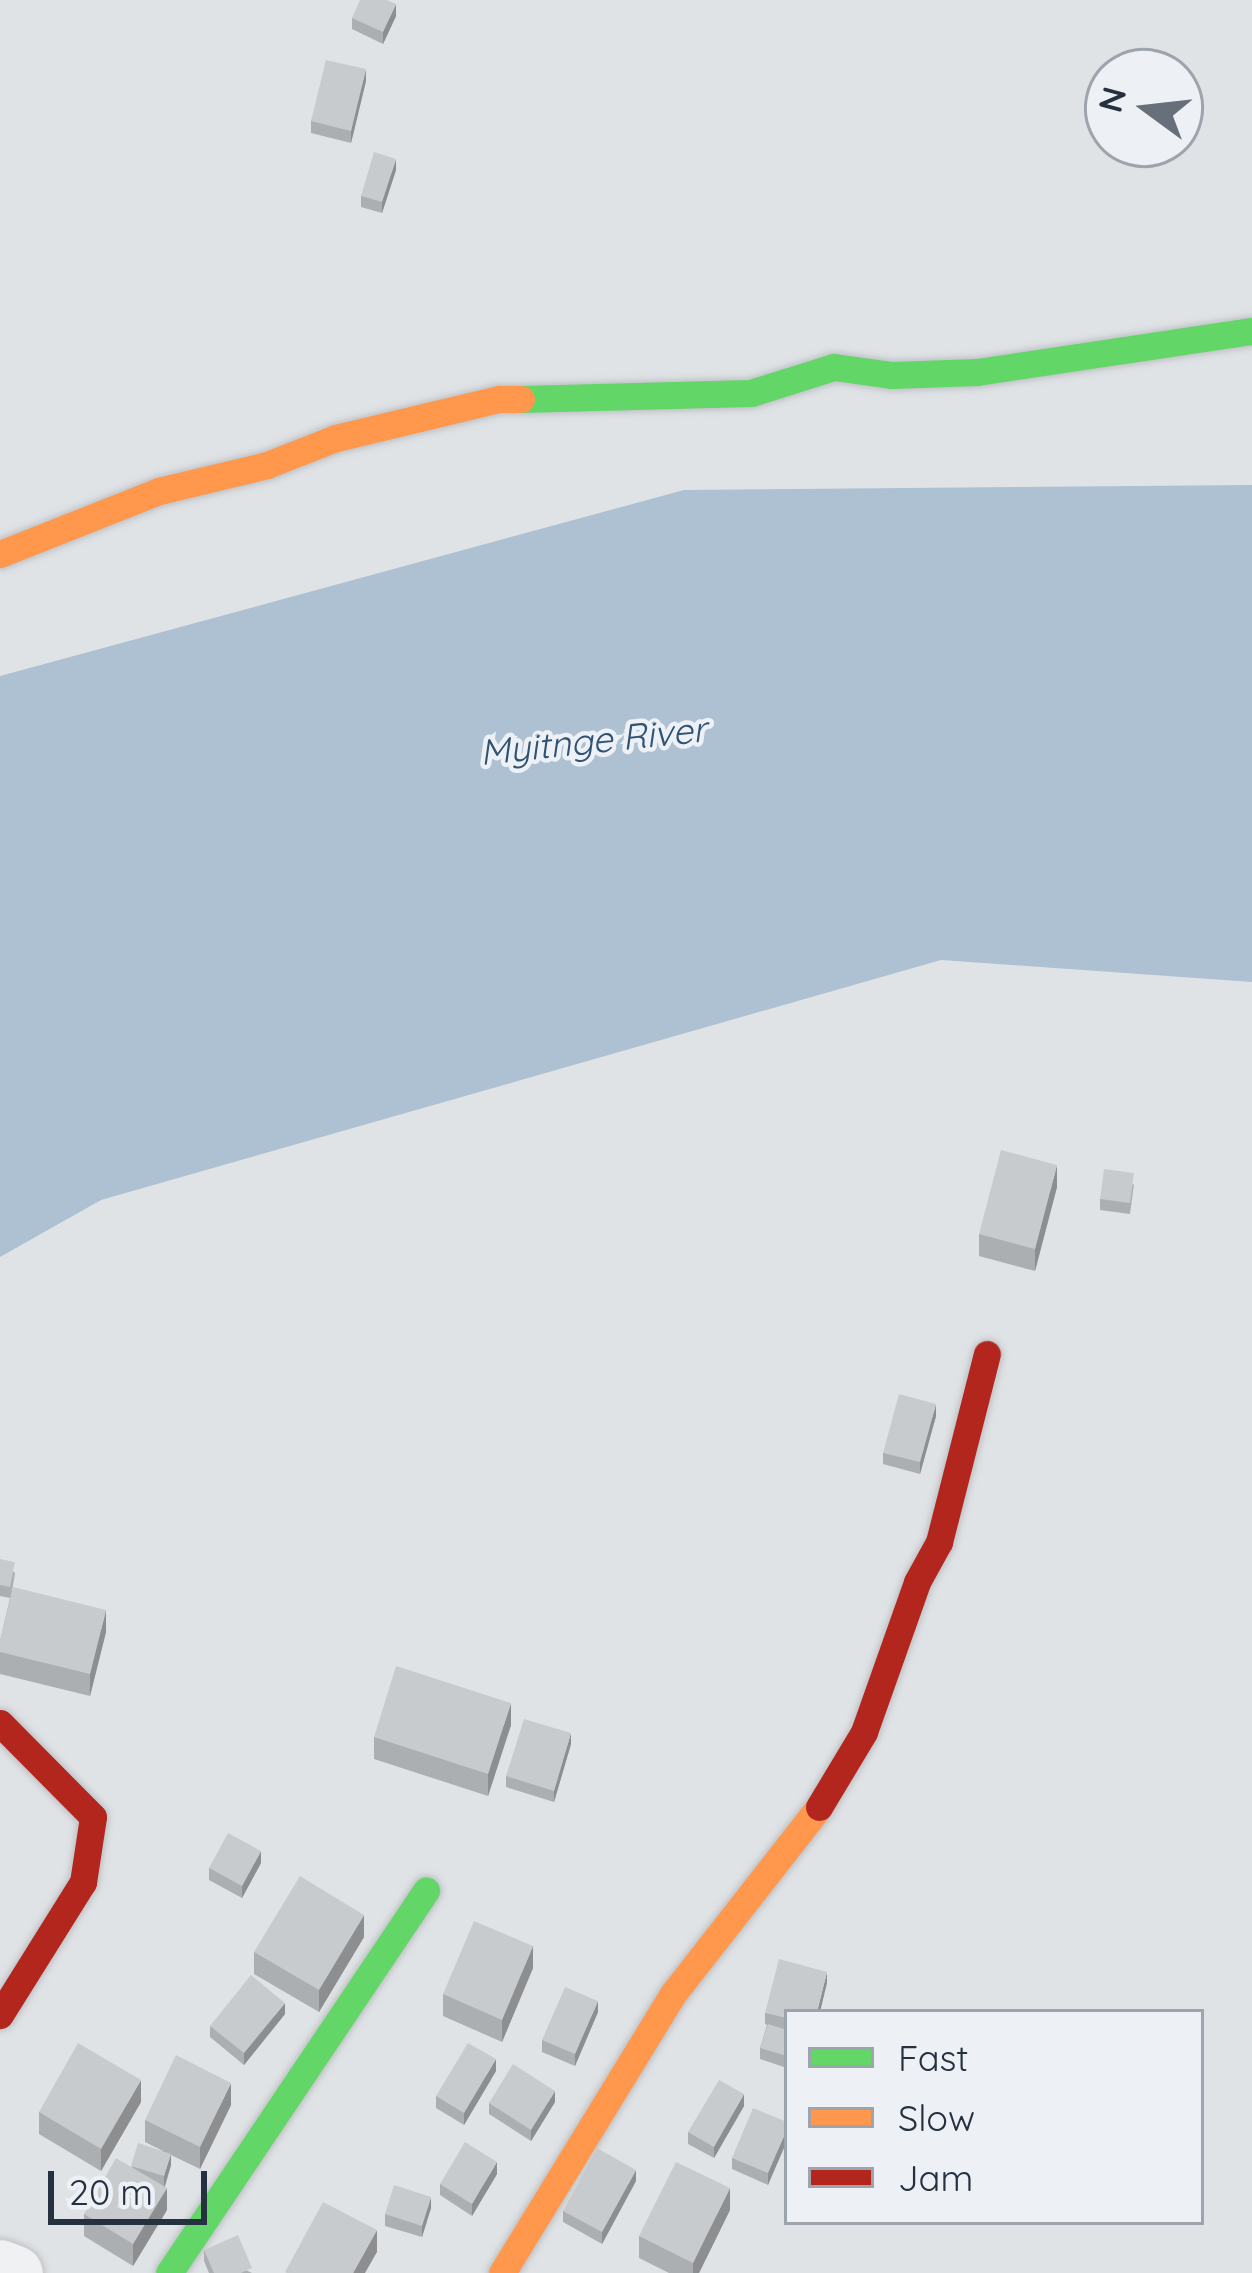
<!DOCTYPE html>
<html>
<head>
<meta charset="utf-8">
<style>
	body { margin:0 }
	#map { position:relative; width:1252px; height:2273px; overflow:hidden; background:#e0e3e6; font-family:Quicksand,sans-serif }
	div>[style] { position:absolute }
	.water>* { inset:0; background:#adc1d2 }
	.roads { filter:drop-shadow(0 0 3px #bec1c4) drop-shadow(0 0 3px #bec1c4) }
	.street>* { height:54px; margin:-27px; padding:0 27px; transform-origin:27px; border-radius:27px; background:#f0f1f2 }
	.fast>* { height:27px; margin:-13.5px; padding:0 13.5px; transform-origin:13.5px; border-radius:13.5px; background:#63d668 }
	.slow>* { height:27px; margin:-13.5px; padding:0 13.5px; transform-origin:13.5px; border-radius:13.5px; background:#ff974d }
	.jam>* { height:27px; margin:-13.5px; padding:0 13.5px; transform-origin:13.5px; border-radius:13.5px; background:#b3261e }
	.wall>* { inset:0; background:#acafb1 }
	.shaded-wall>* { inset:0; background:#8c8e90 }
	.building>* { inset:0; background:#c8cbce }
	span { translate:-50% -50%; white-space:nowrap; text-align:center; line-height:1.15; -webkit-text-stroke:9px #edf1f6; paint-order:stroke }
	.water-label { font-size:36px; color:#2f5275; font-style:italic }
	.legend { position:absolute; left:784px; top:2009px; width:420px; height:216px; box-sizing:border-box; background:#edf1f6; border:3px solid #9da4ad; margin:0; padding:15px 21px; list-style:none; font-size:36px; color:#263140 }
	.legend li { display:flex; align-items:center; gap:24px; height:60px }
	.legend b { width:60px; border:3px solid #9da4ad }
	.north { position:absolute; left:1084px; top:48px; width:120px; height:120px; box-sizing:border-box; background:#edf1f6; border:3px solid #9da4ad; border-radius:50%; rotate:285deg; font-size:33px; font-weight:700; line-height:48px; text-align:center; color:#263140 }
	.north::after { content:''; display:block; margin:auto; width:42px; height:54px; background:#676f7a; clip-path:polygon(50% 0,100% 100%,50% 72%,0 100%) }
	.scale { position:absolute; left:48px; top:2171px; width:159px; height:54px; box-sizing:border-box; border:6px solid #263140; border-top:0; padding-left:15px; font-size:36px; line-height:42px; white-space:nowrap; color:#263140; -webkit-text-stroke:9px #edf1f6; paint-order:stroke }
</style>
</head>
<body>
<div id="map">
	<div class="water">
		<div style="clip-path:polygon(1252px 485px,1252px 982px,941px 960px,101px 1200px,0 1257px,0 676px,684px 490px)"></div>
	</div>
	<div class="roads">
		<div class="street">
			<div style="left:0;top:2267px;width:17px;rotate:21deg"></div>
		</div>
		<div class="fast">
			<div style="left:521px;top:399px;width:230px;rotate:-1.5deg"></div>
			<div style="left:751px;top:393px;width:87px;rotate:-17.4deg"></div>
			<div style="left:834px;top:367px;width:59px;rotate:7.9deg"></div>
			<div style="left:892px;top:375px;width:85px;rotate:-2deg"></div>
			<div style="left:977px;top:372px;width:278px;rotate:-8.5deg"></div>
			<div style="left:169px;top:2273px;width:461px;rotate:-56.1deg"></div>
		</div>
		<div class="slow">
			<div style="left:0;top:554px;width:171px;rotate:-21.6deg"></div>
			<div style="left:159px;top:491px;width:111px;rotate:-13.5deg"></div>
			<div style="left:267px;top:465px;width:74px;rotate:-21.4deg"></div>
			<div style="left:336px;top:438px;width:168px;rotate:-13.5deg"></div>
			<div style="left:499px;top:399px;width:22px"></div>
			<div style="left:502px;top:2273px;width:327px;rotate:-58.5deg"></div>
			<div style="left:673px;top:1994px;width:237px;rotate:-52deg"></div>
		</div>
		<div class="jam">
			<div style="left:0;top:1723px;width:132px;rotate:45.3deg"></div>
			<div style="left:93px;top:1817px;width:66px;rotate:98.7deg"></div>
			<div style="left:83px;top:1882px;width:157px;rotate:122deg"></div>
			<div style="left:819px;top:1807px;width:87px;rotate:-59deg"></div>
			<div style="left:864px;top:1732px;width:159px;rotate:-70.5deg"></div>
			<div style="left:917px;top:1582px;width:46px;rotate:-61.2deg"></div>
			<div style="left:939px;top:1542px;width:194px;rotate:-75.7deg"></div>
		</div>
	</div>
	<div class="wall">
		<div style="clip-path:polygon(396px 16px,383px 44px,352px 29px,352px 18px)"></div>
		<div style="clip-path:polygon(366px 81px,351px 143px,311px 133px,311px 121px)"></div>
		<div style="clip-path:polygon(396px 170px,382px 213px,361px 207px,361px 196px)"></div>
		<div style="clip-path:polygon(1134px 1184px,1130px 1214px,1100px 1210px,1100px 1199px)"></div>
		<div style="clip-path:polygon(1057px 1187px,1035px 1271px,979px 1256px,979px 1234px)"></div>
		<div style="clip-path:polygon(936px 1416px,920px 1474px,883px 1464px,883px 1453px)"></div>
		<div style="clip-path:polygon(0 1559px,15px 1573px,11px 1597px,106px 1632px,90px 1696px,0 1674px,0 1641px,10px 1598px,0 1596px)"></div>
		<div style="clip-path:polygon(511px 1725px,488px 1796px,374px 1759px,374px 1737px)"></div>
		<div style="clip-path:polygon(571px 1744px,554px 1802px,506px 1787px,506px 1776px)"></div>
		<div style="clip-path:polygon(261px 1863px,242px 1898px,209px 1880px,209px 1868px)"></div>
		<div style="clip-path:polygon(364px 1937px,319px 2012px,254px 1974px,254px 1952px)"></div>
		<div style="clip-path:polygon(533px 1968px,502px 2042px,443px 2016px,443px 1994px)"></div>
		<div style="clip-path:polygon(827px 1983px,787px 2012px,787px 2068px,760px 2059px,760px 2048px,767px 2025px,765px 2024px,765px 2013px)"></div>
		<div style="clip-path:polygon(598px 2012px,575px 2066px,542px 2052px,542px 2040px)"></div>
		<div style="clip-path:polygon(285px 2014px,244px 2065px,210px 2037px,210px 2026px)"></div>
		<div style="clip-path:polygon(496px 2071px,464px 2125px,436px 2108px,436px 2096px)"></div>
		<div style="clip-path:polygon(141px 2102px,101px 2171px,39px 2134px,39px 2112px)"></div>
		<div style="clip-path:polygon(555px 2102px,531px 2141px,489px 2114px,489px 2103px)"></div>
		<div style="clip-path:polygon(231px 2105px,200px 2169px,171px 2155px,171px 2165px,165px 2187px,167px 2210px,133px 2266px,84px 2236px,84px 2214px,131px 2167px,163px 2151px,145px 2142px,145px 2120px)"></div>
		<div style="clip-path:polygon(744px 2106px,714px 2158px,688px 2144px,688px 2132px)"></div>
		<div style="clip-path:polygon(787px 2122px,768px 2185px,732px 2169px,732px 2158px)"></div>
		<div style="clip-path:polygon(497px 2174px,472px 2216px,440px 2195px,440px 2184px)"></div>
		<div style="clip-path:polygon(636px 2181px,602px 2244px,563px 2222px,563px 2211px)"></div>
		<div style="clip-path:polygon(431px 2208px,422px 2237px,385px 2226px,385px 2214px)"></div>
		<div style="clip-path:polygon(730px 2210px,699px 2273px,669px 2273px,639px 2258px,639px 2236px)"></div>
		<div style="clip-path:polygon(204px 2250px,252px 2273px,209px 2273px,204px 2261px)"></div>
	</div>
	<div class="shaded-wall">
		<div style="clip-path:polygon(396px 4px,396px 16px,383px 44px,383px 32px)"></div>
		<div style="clip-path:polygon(366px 69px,366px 81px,351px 143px,351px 131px)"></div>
		<div style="clip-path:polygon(396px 159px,396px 170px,382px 213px,382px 202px)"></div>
		<div style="clip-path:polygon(1057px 1165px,1057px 1187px,1035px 1271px,1035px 1249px)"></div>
		<div style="clip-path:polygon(936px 1404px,936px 1416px,920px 1474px,920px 1462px)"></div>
		<div style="clip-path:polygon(106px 1610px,106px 1632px,90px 1696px,90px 1674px)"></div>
		<div style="clip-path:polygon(511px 1703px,511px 1725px,488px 1796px,488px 1774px)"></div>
		<div style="clip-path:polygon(571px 1733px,571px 1744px,554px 1802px,554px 1791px)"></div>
		<div style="clip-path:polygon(261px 1851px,261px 1863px,242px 1898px,242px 1886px)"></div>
		<div style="clip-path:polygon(364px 1915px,364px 1937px,319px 2012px,319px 1990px)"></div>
		<div style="clip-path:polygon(533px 1946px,533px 1968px,502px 2042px,502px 2020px)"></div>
		<div style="clip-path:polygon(827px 1972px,827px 1983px,820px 2012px,817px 2012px)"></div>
		<div style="clip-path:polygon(598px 2001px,598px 2012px,575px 2066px,575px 2054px)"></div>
		<div style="clip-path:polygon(285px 2003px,285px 2014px,244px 2065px,244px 2053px)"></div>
		<div style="clip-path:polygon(496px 2059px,496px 2071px,464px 2125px,464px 2113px)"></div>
		<div style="clip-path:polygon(141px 2080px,141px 2102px,101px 2171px,101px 2149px)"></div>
		<div style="clip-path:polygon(231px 2083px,231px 2105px,200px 2169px,200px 2147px)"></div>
		<div style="clip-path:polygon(555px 2091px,555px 2102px,531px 2141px,531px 2130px)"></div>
		<div style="clip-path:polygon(744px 2094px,744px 2106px,714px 2158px,714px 2147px)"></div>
		<div style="clip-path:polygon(787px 2129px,787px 2141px,768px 2185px,768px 2173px)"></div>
		<div style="clip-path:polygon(171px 2154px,171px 2165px,164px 2188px,164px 2176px)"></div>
		<div style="clip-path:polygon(497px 2162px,497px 2174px,472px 2216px,472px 2204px)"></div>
		<div style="clip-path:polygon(636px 2170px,636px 2181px,602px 2244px,602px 2232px)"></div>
		<div style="clip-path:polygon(167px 2188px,167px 2210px,133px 2266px,133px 2244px)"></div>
		<div style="clip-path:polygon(730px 2188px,730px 2210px,699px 2273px,693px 2273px,693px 2263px)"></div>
		<div style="clip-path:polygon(431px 2197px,431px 2208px,422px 2237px,422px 2226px)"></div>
		<div style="clip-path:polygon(377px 2230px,377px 2252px,365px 2273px,353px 2273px)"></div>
	</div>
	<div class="building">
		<div style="clip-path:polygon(360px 0,387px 0,396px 4px,383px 32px,352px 18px)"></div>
		<div style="clip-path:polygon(326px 60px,366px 69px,351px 131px,311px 121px)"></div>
		<div style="clip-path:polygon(374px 152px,396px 159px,382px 202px,361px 196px)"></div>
		<div style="clip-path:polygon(1001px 1150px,1057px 1165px,1035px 1249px,979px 1234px)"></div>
		<div style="clip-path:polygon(1104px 1169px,1134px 1173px,1130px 1203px,1100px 1199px)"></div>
		<div style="clip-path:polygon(899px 1394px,936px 1404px,920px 1462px,883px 1453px)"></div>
		<div style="clip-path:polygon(0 1559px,15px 1562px,10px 1587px,0 1585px)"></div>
		<div style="clip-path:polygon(13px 1587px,106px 1610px,90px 1674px,0 1652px,0 1641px)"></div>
		<div style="clip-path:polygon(396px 1666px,511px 1703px,488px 1774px,374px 1737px)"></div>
		<div style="clip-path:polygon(524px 1719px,571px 1733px,554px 1791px,506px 1776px)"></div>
		<div style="clip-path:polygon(228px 1833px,261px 1851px,242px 1886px,209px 1868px)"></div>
		<div style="clip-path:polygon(300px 1876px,364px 1915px,319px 1990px,254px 1952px)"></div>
		<div style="clip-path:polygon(474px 1921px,533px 1946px,502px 2020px,443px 1994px)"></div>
		<div style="clip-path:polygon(779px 1959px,827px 1972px,817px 2012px,787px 2012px,787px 2018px,765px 2013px)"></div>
		<div style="clip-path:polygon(251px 1975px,285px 2003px,244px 2053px,210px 2026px)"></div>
		<div style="clip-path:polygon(565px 1987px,598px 2001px,575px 2054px,542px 2040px)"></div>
		<div style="clip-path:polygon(768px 2024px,787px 2030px,787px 2056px,760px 2048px)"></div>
		<div style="clip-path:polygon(78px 2043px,141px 2080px,101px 2149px,39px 2112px)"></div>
		<div style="clip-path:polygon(468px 2043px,496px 2059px,464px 2113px,436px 2096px)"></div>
		<div style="clip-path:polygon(176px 2055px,231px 2083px,200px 2147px,145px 2120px)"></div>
		<div style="clip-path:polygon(513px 2064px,555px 2091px,531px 2130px,489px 2103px)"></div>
		<div style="clip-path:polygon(719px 2080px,744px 2094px,714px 2147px,688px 2132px)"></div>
		<div style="clip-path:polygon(753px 2108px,787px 2122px,787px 2129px,768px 2173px,732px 2158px)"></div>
		<div style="clip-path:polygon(465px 2142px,497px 2162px,472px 2204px,440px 2184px)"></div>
		<div style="clip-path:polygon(138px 2143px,171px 2154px,164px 2176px,131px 2166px)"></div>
		<div style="clip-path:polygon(597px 2148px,636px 2170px,602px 2232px,563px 2211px)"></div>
		<div style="clip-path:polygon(116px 2158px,167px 2188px,133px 2244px,84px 2214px)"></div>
		<div style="clip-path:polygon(676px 2162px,730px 2188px,693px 2263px,639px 2236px)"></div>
		<div style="clip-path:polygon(394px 2185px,431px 2197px,422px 2226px,385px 2214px)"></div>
		<div style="clip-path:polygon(323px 2202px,377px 2230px,353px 2273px,287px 2273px,285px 2272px)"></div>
		<div style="clip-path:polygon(238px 2235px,252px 2268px,241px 2273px,214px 2273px,204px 2250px)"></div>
	</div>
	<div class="water-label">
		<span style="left:593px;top:740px;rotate:-6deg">Myitnge River</span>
	</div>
	<ul class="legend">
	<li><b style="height:15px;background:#63d668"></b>Fast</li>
	<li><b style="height:15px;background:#ff974d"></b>Slow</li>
	<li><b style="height:15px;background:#b3261e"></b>Jam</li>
	</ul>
	<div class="north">N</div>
	<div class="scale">20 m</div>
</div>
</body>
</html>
